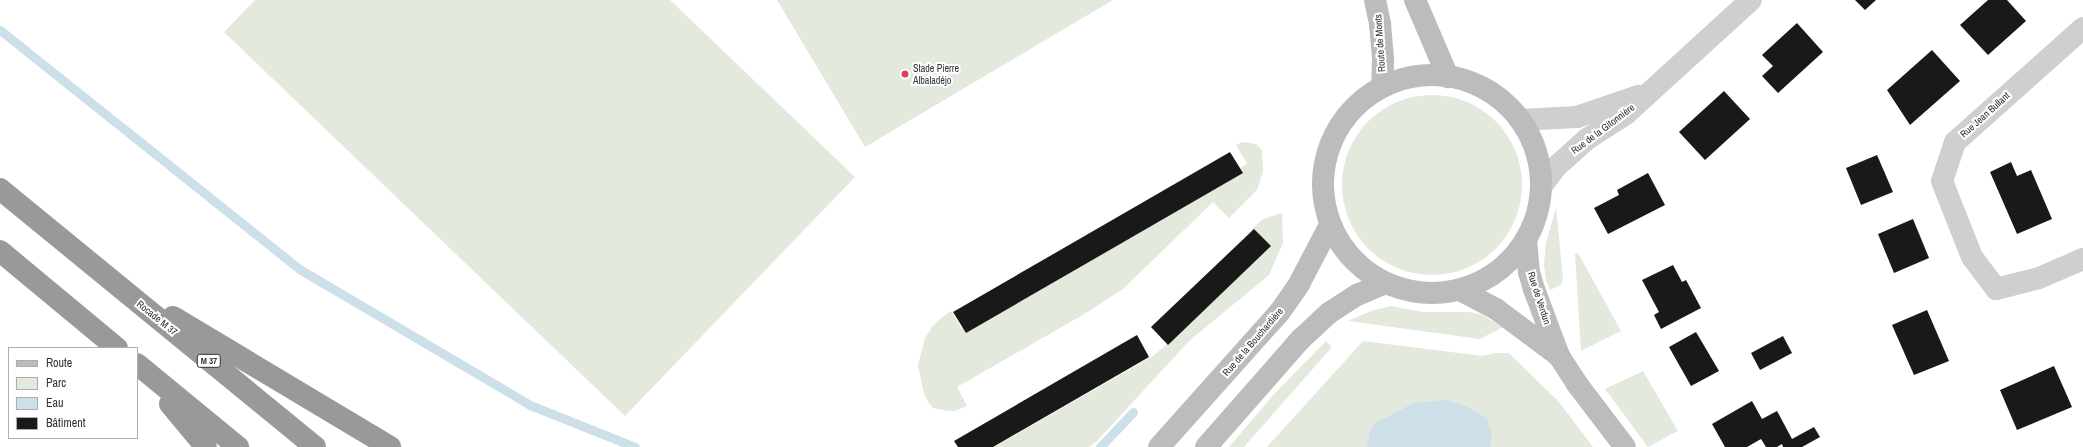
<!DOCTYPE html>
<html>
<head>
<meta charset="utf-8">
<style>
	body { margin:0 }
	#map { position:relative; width:2083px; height:447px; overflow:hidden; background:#fff; font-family:"Archivo Narrow",sans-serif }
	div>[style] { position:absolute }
	.green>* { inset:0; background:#e3e9dc }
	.round { border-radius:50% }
	.water>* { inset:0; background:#cde0ea }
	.stream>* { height:9px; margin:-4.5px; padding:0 4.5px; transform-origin:4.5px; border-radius:4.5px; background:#cde0ea }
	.building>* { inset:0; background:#191919 }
	.street>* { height:22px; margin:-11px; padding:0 11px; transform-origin:11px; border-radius:11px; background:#cfcfcf }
	.secondary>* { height:22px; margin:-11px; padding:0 11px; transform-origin:11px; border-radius:11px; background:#bcbcbc }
	.secondary>.ring { margin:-11px; padding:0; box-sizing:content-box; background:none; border:22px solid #bcbcbc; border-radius:50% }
	.highway>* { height:22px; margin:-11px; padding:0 11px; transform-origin:11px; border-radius:11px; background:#999 }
	.dots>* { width:11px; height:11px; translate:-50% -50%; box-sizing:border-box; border:2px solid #fff; border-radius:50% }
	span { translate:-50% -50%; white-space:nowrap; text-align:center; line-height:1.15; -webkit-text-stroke:4px #fff; paint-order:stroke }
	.shield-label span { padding:1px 3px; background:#fff; border:1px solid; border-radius:3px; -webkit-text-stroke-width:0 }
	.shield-label { font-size:9px; color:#323232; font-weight:700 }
	.street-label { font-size:10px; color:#323232 }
	.poi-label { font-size:10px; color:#323232 }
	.left { translate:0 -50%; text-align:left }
	.legend { position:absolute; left:8px; top:347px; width:130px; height:92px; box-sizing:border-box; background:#fff; border:1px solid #adadad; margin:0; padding:5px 7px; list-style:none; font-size:12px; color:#323232 }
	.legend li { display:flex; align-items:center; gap:8px; height:20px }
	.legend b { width:20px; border:1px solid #adadad }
</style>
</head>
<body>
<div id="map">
	<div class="green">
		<div style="clip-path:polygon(255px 0,670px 0,855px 177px,625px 416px,224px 32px)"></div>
		<div style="clip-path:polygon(777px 0,1113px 0,865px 147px)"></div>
		<div class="round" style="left:1342px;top:95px;width:180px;height:180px"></div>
		<div style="clip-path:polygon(1242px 142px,1256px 144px,1262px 150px,1263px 172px,1257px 190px,1229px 218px,1213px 202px,1123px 289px,1086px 313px,957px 387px,967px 406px,955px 411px,948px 411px,933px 408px,929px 403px,924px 394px,918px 365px,925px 338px,933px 326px,941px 318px,951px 311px,962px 329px,1247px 164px,1236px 145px)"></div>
		<div style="clip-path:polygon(1556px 208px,1563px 279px,1561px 285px,1550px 290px,1546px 280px,1544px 265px,1546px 243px)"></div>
		<div style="clip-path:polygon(1282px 213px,1283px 243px,1269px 275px,1189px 341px,1098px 440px,1089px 447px,994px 447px,1153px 356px,1177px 336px,1268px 247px,1251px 230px,1263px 219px)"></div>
		<div style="clip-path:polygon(1578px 253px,1621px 331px,1581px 351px,1575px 254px)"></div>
		<div style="clip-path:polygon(1391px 306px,1423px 312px,1469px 312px,1482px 315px,1503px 327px,1480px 339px,1348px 321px,1371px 311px)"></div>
		<div style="clip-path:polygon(1326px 341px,1332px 347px,1244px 447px,1229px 447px,1276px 392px)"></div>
		<div style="clip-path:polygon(1363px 341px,1483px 356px,1495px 353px,1509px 353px,1559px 402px,1593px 447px,1267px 447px)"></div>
		<div style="clip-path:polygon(1643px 371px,1678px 431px,1648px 447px,1605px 389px)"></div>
	</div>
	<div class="water">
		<div style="clip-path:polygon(1447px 400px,1470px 408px,1487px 419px,1492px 434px,1490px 447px,1367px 447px,1370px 431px,1377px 422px,1414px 403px)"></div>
	</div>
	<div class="stream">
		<div style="left:0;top:30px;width:385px;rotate:38.6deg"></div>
		<div style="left:301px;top:270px;width:266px;rotate:30.5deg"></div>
		<div style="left:530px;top:405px;width:113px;rotate:21.8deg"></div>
		<div style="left:1100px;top:447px;width:48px;rotate:-46.7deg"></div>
	</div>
	<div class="building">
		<div style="clip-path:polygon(1855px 0,1876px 0,1865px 10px)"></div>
		<div style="clip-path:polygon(1988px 0,2007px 0,2026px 21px,1988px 55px,1960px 25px)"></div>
		<div style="clip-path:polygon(1797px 23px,1823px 52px,1778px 93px,1762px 76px,1773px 66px,1762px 55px)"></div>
		<div style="clip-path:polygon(1932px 50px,1960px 81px,1910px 125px,1887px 90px)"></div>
		<div style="clip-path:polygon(1724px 91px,1750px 119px,1705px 160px,1679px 132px)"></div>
		<div style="clip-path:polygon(1230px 152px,1243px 173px,966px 333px,953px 312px)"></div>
		<div style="clip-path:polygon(1877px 155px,1893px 192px,1861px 205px,1846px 168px)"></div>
		<div style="clip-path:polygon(2011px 162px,2017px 176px,2031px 170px,2052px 219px,2017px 234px,1990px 172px)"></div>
		<div style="clip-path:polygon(1648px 173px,1665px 205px,1608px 234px,1594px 208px,1619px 195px,1617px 190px)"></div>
		<div style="clip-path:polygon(1913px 219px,1929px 258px,1894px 273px,1878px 234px)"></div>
		<div style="clip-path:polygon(1254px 229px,1271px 246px,1168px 345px,1151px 327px)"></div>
		<div style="clip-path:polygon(1673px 265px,1682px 282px,1686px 280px,1701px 308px,1661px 329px,1654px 315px,1659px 312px,1642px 280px)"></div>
		<div style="clip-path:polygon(1927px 310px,1949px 361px,1914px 375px,1892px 325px)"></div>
		<div style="clip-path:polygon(1696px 332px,1719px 371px,1691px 386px,1669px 347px)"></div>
		<div style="clip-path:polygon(1137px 335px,1149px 357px,993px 447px,958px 447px,954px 441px)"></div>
		<div style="clip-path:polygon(1783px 336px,1792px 353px,1760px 370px,1751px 353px)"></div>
		<div style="clip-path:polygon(2054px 366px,2072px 407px,2017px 430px,2000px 390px)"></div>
		<div style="clip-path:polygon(1752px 401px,1762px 419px,1777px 411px,1792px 439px,1814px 427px,1820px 437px,1802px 447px,1783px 447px,1782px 444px,1777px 447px,1766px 447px,1761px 439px,1747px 447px,1725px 447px,1712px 424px)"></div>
	</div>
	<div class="street">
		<div style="left:2083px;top:28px;width:171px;rotate:138.3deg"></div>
		<div style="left:1955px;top:142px;width:41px;rotate:108.4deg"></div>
		<div style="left:1942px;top:181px;width:82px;rotate:68.5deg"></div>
		<div style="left:1972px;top:257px;width:40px;rotate:53deg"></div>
		<div style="left:1996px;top:289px;width:44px;rotate:-14.3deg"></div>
		<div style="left:2039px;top:278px;width:48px;rotate:-23.4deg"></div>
		<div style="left:1520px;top:120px;width:57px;rotate:-3deg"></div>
		<div style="left:1577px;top:117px;width:65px;rotate:-19deg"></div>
		<div style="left:1541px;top:187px;width:26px;rotate:-53deg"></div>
		<div style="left:1557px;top:166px;width:40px;rotate:-42deg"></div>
		<div style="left:1587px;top:139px;width:46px;rotate:-32.7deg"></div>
		<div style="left:1626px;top:114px;width:169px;rotate:-42.4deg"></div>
	</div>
	<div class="secondary">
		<div style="left:1375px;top:0;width:25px;rotate:78deg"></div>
		<div style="left:1380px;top:24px;width:37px;rotate:85deg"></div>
		<div style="left:1383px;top:61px;width:26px;rotate:92deg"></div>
		<div style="left:1415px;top:0;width:84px;rotate:66.8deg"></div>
		<div class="ring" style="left:1323px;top:75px;width:196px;height:196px"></div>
		<div style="left:1526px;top:239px;width:33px;rotate:85deg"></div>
		<div style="left:1529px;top:272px;width:18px;rotate:74deg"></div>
		<div style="left:1534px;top:289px;width:72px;rotate:69.5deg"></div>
		<div style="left:1559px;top:356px;width:33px;rotate:57deg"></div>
		<div style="left:1577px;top:384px;width:79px;rotate:52.7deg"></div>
		<div style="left:1460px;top:290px;width:41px;rotate:27.8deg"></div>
		<div style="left:1496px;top:309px;width:79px;rotate:36.7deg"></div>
		<div style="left:1159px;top:447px;width:180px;rotate:-48.2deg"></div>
		<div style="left:1279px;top:313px;width:35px;rotate:-55deg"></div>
		<div style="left:1299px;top:284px;width:67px;rotate:-62.3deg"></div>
		<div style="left:1206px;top:447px;width:144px;rotate:-48.7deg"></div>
		<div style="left:1301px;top:339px;width:38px;rotate:-43deg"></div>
		<div style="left:1329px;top:313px;width:33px;rotate:-33deg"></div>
		<div style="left:1357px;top:295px;width:30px;rotate:-23deg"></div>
	</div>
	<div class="highway">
		<div style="left:0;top:189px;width:407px;rotate:39.3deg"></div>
		<div style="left:0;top:251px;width:152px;rotate:39.7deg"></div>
		<div style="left:173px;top:317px;width:253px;rotate:30.9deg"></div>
		<div style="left:137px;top:364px;width:131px;rotate:39.4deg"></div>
		<div style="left:170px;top:404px;width:56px;rotate:50.1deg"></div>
	</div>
	<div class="dots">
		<div style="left:905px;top:74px;background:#db4255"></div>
	</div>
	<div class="shield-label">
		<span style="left:209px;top:361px">M 37</span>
	</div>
	<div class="street-label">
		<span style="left:1380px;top:43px;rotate:-94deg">Route de Monts</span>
		<span style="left:1985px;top:115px;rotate:-42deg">Rue Jean Bullant</span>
		<span style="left:1603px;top:129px;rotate:-37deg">Rue de la Gitonnière</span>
		<span style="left:1539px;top:298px;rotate:72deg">Rue de Verdun</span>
		<span style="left:157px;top:318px;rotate:39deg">Rocade M 37</span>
		<span style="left:1253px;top:342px;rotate:-49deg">Rue de la Bouchardière</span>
	</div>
	<div class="poi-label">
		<span class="left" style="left:913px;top:74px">Stade Pierre<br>Albaladéjo</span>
	</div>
	<ul class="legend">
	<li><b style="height:5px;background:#bcbcbc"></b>Route</li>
	<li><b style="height:11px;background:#e3e9dc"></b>Parc</li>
	<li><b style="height:11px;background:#cde0ea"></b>Eau</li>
	<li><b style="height:11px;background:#191919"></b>Bâtiment</li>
	</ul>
</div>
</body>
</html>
